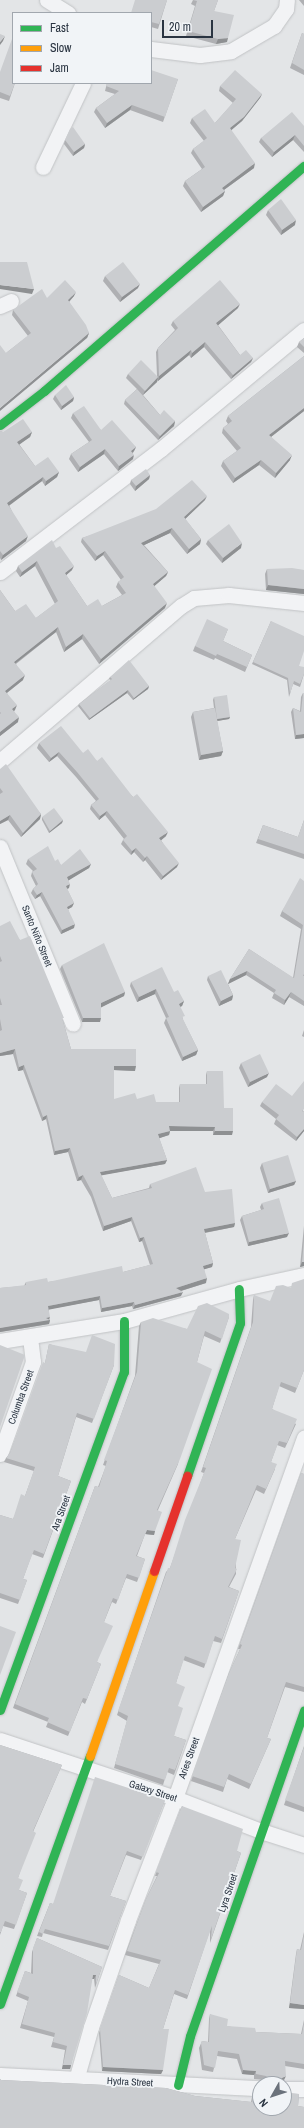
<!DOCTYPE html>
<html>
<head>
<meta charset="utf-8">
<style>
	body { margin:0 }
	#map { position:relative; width:304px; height:2128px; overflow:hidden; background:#e3e5e7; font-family:"Archivo Narrow",sans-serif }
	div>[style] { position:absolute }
	.roads { filter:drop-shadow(0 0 1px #c1c3c5) drop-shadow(0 0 1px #c1c3c5) }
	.street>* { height:15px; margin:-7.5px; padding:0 7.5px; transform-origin:7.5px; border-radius:7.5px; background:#f2f3f5 }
	.fast>* { height:9px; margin:-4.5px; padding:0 4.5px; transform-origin:4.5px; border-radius:4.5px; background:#30b455 }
	.slow>* { height:9px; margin:-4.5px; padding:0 4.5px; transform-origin:4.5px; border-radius:4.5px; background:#ff9f0a }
	.jam>* { height:9px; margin:-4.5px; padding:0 4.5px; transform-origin:4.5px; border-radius:4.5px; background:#e5322d }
	.wall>* { inset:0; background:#afb0b3 }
	.shaded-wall>* { inset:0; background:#8e9092 }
	.building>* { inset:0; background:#cbcdd0 }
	span { translate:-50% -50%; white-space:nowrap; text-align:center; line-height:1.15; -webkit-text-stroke:3.5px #f1f4f7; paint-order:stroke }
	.street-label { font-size:10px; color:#2a3441 }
	.legend { position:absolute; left:12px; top:12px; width:140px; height:72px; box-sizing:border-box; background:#f1f4f7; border:1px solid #a1a7ae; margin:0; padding:5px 7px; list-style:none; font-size:12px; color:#2a3441 }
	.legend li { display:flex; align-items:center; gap:8px; height:20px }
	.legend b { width:20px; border:1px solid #a1a7ae }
	.north { position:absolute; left:252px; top:2076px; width:40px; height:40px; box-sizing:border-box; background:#f1f4f7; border:1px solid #a1a7ae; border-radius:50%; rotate:231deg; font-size:11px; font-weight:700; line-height:16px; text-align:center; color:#2a3441 }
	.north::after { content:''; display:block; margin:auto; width:14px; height:18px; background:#6b727b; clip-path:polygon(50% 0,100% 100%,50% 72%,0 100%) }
	.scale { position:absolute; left:162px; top:20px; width:51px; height:18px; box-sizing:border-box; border:2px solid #2a3441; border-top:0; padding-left:5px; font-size:12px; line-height:14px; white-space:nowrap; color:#2a3441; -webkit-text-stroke:3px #f1f4f7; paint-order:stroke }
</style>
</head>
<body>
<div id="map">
	<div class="roads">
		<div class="street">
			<div style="left:47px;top:0;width:25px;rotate:32deg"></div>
			<div style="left:151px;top:49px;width:49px;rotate:7deg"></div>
			<div style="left:200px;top:55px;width:31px;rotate:-7deg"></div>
			<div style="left:231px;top:51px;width:50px;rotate:-30.2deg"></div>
			<div style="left:274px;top:26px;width:21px;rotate:-55deg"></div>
			<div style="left:286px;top:9px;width:9px;rotate:-84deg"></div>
			<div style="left:43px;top:167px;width:93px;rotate:-64.5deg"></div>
			<div style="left:0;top:306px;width:12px;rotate:-24deg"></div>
			<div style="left:0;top:572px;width:203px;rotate:-37.4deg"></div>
			<div style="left:161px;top:449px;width:186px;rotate:-39.8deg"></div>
			<div style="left:0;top:761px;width:238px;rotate:-40.6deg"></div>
			<div style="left:181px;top:606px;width:15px;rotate:-32deg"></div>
			<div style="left:194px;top:598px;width:35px;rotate:-5deg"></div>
			<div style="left:229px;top:595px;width:75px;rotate:6.1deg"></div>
			<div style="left:0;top:847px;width:191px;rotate:67.6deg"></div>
			<div style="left:0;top:1341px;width:126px;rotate:-9.2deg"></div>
			<div style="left:124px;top:1321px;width:119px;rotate:-15.5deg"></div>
			<div style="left:239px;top:1289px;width:66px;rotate:-12.2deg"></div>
			<div style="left:0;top:1454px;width:98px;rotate:-70.3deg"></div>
			<div style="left:33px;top:1362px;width:24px;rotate:-97deg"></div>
			<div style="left:0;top:1740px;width:184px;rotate:18.3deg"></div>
			<div style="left:175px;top:1798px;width:92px;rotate:21deg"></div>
			<div style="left:261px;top:1831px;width:45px;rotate:18deg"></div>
			<div style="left:0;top:2075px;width:260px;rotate:2.9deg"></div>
			<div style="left:76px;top:2080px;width:55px;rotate:-74.2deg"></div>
			<div style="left:91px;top:2027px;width:113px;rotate:-70.9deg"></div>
			<div style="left:128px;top:1920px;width:131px;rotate:-68.9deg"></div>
			<div style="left:175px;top:1798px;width:383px;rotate:-70.3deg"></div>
			<div style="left:284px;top:2089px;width:20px"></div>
		</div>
		<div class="fast">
			<div style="left:0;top:425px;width:56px;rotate:-37.7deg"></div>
			<div style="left:44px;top:391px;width:344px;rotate:-40.9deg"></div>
			<div style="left:187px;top:1476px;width:162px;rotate:-70.9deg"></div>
			<div style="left:240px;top:1323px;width:34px;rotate:-92deg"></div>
			<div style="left:0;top:1710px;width:360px;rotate:-69.9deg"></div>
			<div style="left:124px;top:1372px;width:51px;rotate:-90deg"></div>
			<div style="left:0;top:2004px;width:264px;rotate:-70.1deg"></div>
			<div style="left:178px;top:2085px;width:50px;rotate:-76.2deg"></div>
			<div style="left:190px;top:2036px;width:345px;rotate:-70.7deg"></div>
		</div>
		<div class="slow">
			<div style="left:90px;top:1756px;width:196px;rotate:-70.9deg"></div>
		</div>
		<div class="jam">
			<div style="left:154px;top:1571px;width:101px;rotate:-70.8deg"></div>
		</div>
	</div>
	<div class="wall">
		<div style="clip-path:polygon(167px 0,158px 29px,151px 27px,151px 13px)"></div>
		<div style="clip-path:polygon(193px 0,218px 0,214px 11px,227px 42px,216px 44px,186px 36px,195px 6px,191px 4px)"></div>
		<div style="clip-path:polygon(299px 0,304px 0,304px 6px)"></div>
		<div style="clip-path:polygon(302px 33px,304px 34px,304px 75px,290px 68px)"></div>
		<div style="clip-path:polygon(0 72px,15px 83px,9px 101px,0 98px)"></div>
		<div style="clip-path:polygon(178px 79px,163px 122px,130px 110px,105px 128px,94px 112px,96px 108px,115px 94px,105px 91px,107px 83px)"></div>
		<div style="clip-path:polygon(220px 86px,262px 94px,260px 98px,242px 121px,231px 130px,254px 168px,224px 190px,225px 191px,223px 196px,201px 212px,183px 186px,185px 181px,202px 169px,191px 153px,193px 149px,204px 141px,190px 123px,192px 118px,215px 123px,233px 103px,219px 91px)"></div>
		<div style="clip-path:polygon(304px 126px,304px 152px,293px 140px,272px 157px,259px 142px,261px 138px)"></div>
		<div style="clip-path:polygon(65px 140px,85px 144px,84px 148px,73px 156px,64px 144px)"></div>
		<div style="clip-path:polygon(268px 210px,295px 225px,281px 235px,266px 215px)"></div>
		<div style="clip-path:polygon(105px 276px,138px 288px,120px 302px,103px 281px)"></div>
		<div style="clip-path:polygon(74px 296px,69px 302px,89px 333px,87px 338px,6px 353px,28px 336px,12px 315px,13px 310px,47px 298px)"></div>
		<div style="clip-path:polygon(238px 308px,218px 325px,240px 355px,253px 358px,251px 362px,231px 379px,204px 347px,191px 358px,189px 355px,158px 381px,158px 380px,157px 382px,143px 395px,160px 415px,175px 421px,174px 426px,158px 440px,124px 404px,125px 400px,137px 389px,126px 378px,128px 374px,157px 376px,156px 352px,158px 348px,175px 330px,171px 325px,173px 321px)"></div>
		<div style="clip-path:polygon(304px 338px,304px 353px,297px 347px,299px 342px)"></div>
		<div style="clip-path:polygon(304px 356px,304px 411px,271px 437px,290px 460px,275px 478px,259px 465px,233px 483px,221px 466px,223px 461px,237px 451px,222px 433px,223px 428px,228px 424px,226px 421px,228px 416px)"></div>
		<div style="clip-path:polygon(55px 395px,74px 397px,73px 401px,61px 410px,53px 399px)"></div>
		<div style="clip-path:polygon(73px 413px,101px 430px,136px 447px,133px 453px,133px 459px,118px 471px,104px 454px,78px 472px,69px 459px,71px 454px,89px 442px,71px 418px)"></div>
		<div style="clip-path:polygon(0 431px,3px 432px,32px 432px,30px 437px,19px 444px,35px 466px,59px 472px,57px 477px,45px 486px,42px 481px,9px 505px,26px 541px,1px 560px,0 558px)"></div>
		<div style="clip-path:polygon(150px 475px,149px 479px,135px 491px,130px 484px,131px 480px)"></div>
		<div style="clip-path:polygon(205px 500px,185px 519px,201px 539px,200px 544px,187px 554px,170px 533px,144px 545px,168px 572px,166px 576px,154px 586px,165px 608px,99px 664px,82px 639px,64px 652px,56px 632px,16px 664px,23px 680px,7px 693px,15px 710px,14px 711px,18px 722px,0 736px,0 590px,15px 611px,36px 618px,55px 604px,35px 566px,20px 577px,16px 571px,18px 566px,56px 548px,72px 570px,66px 575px,87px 606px,102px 606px,122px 595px,116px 587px,118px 582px,121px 580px,103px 555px,95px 561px,81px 542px,82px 538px)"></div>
		<div style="clip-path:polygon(208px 540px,241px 548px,222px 563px,206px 544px)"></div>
		<div style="clip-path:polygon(267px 569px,304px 570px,304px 594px,266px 590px,265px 574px)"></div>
		<div style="clip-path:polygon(271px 621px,304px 674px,300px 687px,293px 684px,289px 697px,287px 680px,252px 664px)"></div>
		<div style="clip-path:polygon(228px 629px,223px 641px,252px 655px,245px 672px,215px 658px,214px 660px,193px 651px,195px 646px)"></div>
		<div style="clip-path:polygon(110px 677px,149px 686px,148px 689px,133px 700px,127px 693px,89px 720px,78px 706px,79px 704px,111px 680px,109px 679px)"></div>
		<div style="clip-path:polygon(303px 693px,304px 693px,304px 738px,295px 739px,291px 712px,293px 708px,300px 711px,301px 697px)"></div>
		<div style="clip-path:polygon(214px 697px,230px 717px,229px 719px,217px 721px,223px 751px,221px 756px,199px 760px,191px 717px,193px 712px,214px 708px,213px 700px)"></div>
		<div style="clip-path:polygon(39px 743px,83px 753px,97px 761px,133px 797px,166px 836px,161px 840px,177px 867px,161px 880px,145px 860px,143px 862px,134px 852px,131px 855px,121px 844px,123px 840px,124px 839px,105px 815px,99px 820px,90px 809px,91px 805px,96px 801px,76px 777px,57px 756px,49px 762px,37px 748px)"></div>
		<div style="clip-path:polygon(0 769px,41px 814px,40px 819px,21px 837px,8px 820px,0 824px)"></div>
		<div style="clip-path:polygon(42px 817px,63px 820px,62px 823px,49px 833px,42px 820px)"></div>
		<div style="clip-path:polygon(304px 820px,304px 859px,256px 843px,263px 825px,298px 837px)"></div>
		<div style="clip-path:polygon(28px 859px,55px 861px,61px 865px,91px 864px,89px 868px,68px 880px,69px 888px,67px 889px,74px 903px,72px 907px,68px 909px,74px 928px,61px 934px,40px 896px,35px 899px,31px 893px,33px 889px,36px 886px,31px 876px,32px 872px,33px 871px,26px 864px)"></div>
		<div style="clip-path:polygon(304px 881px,304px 1006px,289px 997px,284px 1005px,272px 998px,274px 993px,246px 975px,228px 984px,233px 995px,232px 1000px,219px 1006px,207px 980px,208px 976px,228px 984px,230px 979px,249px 949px,293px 978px,301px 929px,280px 916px,282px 911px)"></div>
		<div style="clip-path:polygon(0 926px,20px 940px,63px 1021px,71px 1049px,135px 1071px,114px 1070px,114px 1099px,137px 1099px,156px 1102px,179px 1102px,179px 1088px,180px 1084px,206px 1084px,206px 1075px,207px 1071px,224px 1108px,232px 1135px,213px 1135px,213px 1131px,170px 1131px,169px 1135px,159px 1138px,167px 1160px,165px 1164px,101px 1175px,112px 1198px,149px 1188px,150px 1184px,205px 1192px,235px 1223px,234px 1227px,205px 1233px,213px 1263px,212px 1267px,204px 1269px,206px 1283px,181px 1291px,181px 1296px,133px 1309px,132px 1306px,101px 1312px,99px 1300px,49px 1309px,49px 1319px,50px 1320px,49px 1324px,0 1332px,0 1288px,24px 1286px,26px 1282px,48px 1282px,123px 1272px,150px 1265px,142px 1241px,139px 1242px,131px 1221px,103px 1231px,91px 1197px,81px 1180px,77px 1181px,68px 1152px,54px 1155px,46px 1119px,42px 1121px,23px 1070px,18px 1071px,13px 1054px,0 1056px)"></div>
		<div style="clip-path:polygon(62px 965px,125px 992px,124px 996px,101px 1007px,100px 1022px,82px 1022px,60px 969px)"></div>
		<div style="clip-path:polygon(131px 982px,174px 992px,184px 1001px,182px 1006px,180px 1007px,183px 1020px,198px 1050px,196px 1055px,182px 1061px,164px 1023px,166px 1018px,155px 994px,137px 1002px,130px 986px)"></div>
		<div style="clip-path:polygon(304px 1030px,304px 1037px,302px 1036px)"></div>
		<div style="clip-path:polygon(241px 1063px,267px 1077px,248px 1087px,239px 1068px)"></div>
		<div style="clip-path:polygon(292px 1096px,304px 1112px,304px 1131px,296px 1141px,274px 1124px,276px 1119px,260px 1106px,262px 1102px)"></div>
		<div style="clip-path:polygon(262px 1163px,296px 1181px,294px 1185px,268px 1193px,260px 1168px)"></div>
		<div style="clip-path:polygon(262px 1203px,287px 1237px,248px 1246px,240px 1220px,242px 1216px,261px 1210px,260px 1207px)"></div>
		<div style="clip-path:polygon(304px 1226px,304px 1266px,300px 1267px)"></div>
		<div style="clip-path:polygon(254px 1295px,304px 1370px,295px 1393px,279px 1386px,272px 1409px,296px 1424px,285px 1448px,277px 1445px,271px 1462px,275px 1469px,264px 1494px,256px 1490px,235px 1539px,236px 1574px,229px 1587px,239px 1591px,221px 1643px,213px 1641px,204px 1668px,183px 1660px,176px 1683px,178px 1706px,174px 1736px,186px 1740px,174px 1775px,167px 1772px,163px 1785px,114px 1768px,127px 1721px,117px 1715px,166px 1572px,170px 1568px,204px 1473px,201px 1472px,251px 1327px,253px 1300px)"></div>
		<div style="clip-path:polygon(229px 1317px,220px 1343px,204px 1336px,197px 1362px,178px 1464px,158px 1510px,154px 1535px,145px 1534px,137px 1556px,145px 1559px,137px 1582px,126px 1578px,116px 1604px,112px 1602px,104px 1622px,97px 1662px,101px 1664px,85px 1704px,82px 1702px,68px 1736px,46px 1727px,48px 1722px,13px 1708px,95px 1486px,98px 1487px,106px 1466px,103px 1465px,135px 1376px,139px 1326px,141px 1322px,187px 1329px)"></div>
		<div style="clip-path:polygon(49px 1344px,114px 1365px,92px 1423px,76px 1417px,58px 1476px,71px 1481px,43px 1558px,32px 1554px,23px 1579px,27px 1580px,18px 1604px,0 1598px,0 1515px,13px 1519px,25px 1496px,34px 1471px,4px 1462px,6px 1458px,10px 1453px,45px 1363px)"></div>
		<div style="clip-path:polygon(301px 1473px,304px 1474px,304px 1692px,285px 1687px,267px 1738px,271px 1739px,249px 1789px,227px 1779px,223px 1792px,191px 1781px,229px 1673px,240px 1649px,238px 1649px)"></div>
		<div style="clip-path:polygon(0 1745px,62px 1765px,33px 1832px,18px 1878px,19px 1890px,27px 1893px,14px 1929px,3px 1926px,0 1935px)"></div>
		<div style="clip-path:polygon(304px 1746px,304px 1812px,284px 1805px)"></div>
		<div style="clip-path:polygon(165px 1800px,141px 1860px,126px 1855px,110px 1896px,126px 1901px,108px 1950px,43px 1933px,42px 1937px,37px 1936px,50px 1903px,53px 1904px)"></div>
		<div style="clip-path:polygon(182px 1806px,237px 1851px,241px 1853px,210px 1943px,210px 1930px,187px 1999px,174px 1994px,163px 2029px,163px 2070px,161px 2074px,102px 2071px,99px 2033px,119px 1975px,149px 1988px,159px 1964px,125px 1955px,146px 1899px,157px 1876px,155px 1876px)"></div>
		<div style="clip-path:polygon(304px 1932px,304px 2009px,289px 2008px,296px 1954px,297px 1949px,300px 1950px)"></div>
		<div style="clip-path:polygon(37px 1938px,102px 1967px,95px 1988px,94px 1979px,92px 1979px,70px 2069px,62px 2069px,65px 2050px,51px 2047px,54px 2037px,20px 2028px,28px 2001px,16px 1996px,25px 1971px,31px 1973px,32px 1952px)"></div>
		<div style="clip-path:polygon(210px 2014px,227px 2026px,256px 2032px,301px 2034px,304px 2020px,304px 2069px,285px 2066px,284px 2080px,278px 2084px,268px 2084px,265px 2080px,254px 2079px,254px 2075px,242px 2074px,237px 2059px,217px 2056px,213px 2072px,202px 2070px,199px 2048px,202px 2041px,208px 2042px,209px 2019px)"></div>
		<div style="clip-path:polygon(0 2079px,1px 2080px,166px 2088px,195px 2096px,251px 2102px,253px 2092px,260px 2092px,260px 2108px,284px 2108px,284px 2093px,285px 2093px,299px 2094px,298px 2106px,304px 2107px,304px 2128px,0 2128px)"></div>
	</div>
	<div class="shaded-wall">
		<div style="clip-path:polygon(5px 36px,3px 41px,0 45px,0 42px)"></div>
		<div style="clip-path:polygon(228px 38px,227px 42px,216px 44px,218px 39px)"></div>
		<div style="clip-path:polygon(262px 94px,260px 98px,242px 121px,228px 133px,230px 128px)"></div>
		<div style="clip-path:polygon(132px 105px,130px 110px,105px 128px,107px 123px)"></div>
		<div style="clip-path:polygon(295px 135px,293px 140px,272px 157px,274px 152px)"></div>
		<div style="clip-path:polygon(85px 144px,84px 148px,73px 156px,74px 152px)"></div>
		<div style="clip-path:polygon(255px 163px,254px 168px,221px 192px,222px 188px)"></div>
		<div style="clip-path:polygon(225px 191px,223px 196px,201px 212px,203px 207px)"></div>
		<div style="clip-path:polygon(296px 220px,295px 225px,281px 235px,282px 230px)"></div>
		<div style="clip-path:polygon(140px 284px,138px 288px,120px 302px,122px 297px)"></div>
		<div style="clip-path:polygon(0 285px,34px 289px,32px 294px,0 289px)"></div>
		<div style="clip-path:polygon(76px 292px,74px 296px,66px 305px,68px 300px)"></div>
		<div style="clip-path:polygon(240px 304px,238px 308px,215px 328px,216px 323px)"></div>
		<div style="clip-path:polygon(89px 333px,87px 338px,0 411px,0 408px)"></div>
		<div style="clip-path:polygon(205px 342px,204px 347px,191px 358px,192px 353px)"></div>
		<div style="clip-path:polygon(191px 350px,189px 355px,158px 381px,159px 376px)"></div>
		<div style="clip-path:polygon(253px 358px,251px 362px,231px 379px,233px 375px)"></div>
		<div style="clip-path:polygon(158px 377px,157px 382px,143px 395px,145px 391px)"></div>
		<div style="clip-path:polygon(74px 397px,73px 401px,61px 410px,62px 406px)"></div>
		<div style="clip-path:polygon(304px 408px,304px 411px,267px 440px,269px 435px)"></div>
		<div style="clip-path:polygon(175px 421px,174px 426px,158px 440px,160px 436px)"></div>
		<div style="clip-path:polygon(32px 432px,30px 437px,16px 447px,17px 442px)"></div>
		<div style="clip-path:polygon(136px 447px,134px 451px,129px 456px,131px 451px)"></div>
		<div style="clip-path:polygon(105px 449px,104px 454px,78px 472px,80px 467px)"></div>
		<div style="clip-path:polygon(134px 455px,133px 459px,118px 471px,119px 466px)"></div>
		<div style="clip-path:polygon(292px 455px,290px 460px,275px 478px,276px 473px)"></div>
		<div style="clip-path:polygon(261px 460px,259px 465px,233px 483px,235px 478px)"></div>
		<div style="clip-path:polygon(59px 472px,57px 477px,45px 486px,46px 481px)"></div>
		<div style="clip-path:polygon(150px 475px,149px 479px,135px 491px,136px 486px)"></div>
		<div style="clip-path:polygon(43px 477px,42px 481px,6px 508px,7px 503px)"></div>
		<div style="clip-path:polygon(207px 496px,205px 500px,182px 522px,184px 517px)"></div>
		<div style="clip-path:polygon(172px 528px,170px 533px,140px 547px,141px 543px)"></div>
		<div style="clip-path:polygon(28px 536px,26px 541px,1px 560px,3px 555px)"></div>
		<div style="clip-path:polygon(201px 539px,200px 544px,187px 554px,189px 549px)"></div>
		<div style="clip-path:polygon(242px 543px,241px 548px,222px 563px,223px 558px)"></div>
		<div style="clip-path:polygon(105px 551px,103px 555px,95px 561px,97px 556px)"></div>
		<div style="clip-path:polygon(37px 561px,35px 566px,20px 577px,22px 572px)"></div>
		<div style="clip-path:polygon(74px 566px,72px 570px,63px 578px,65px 573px)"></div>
		<div style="clip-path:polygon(168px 572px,166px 576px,151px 589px,153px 584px)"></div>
		<div style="clip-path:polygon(268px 585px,304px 589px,304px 594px,266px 590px)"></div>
		<div style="clip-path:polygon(167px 603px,165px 608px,99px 664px,101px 659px)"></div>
		<div style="clip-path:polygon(58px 627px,56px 632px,12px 666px,14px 662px)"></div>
		<div style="clip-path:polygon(83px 634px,82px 639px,64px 652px,66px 647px)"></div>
		<div style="clip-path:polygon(25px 675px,23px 680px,4px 695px,5px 691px)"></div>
		<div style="clip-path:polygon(149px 686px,148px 689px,133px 700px,134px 698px)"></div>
		<div style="clip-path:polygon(128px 690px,127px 693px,89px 720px,90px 718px)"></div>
		<div style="clip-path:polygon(17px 705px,15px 710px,11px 713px,12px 709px)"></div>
		<div style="clip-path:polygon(19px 717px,18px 722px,0 736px,0 732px)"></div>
		<div style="clip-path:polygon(230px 717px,229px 719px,217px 721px,217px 719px)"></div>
		<div style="clip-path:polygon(304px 734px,304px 738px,295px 739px,296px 735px)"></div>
		<div style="clip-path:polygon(223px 751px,221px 756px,199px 760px,201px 755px)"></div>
		<div style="clip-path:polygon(59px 752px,57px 756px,49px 762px,51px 758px)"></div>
		<div style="clip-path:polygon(107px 811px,105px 815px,99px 820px,100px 816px)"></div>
		<div style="clip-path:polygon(41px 814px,40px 819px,21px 837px,23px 833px)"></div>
		<div style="clip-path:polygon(10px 815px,8px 820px,0 824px,0 821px)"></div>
		<div style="clip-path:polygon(63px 820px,62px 823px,49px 833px,50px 831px)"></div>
		<div style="clip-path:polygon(168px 832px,166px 836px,158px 843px,159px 838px)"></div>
		<div style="clip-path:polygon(136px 848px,134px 852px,131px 855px,132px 851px)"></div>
		<div style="clip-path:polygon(147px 856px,145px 860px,143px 862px,145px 858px)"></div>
		<div style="clip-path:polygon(179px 863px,177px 867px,161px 880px,163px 876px)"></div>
		<div style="clip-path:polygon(91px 864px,89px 868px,66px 882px,67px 877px)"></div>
		<div style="clip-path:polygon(70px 884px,69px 888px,64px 890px,66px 886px)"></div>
		<div style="clip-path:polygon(42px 892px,40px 896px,35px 899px,37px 895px)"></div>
		<div style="clip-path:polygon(74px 903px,72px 907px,65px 911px,67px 907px)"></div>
		<div style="clip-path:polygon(75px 924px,74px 928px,61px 934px,62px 930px)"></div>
		<div style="clip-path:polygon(247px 971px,246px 975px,228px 984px,230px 979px)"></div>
		<div style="clip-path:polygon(156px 989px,155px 994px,137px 1002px,139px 997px)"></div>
		<div style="clip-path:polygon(125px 992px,124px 996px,100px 1008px,101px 1003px)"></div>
		<div style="clip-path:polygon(291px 992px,289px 997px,284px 1005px,285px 1000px)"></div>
		<div style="clip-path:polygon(233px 995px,232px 1000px,219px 1006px,221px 1001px)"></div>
		<div style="clip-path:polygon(184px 1001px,182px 1006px,177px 1008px,179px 1004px)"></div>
		<div style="clip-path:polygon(83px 1018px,101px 1018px,100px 1022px,82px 1022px)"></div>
		<div style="clip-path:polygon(15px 1049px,13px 1054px,0 1056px,0 1053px)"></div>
		<div style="clip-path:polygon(198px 1050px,196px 1055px,182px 1061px,183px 1057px)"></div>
		<div style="clip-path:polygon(24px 1065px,23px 1070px,18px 1071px,19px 1067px)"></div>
		<div style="clip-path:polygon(114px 1066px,136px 1066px,135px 1071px,113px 1070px)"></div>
		<div style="clip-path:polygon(269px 1073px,267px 1077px,248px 1087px,250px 1082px)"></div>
		<div style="clip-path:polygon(47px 1115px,46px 1119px,42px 1121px,43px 1117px)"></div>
		<div style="clip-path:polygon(169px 1126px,215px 1127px,213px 1131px,168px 1131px)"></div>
		<div style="clip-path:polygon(304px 1129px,304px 1131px,296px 1141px,297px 1137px)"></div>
		<div style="clip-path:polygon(170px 1131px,169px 1135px,157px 1139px,158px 1134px)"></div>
		<div style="clip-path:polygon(215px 1131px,233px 1131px,232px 1135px,213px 1135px)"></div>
		<div style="clip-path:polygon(70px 1148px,68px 1152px,54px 1155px,55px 1151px)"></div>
		<div style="clip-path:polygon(167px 1160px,165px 1164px,98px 1176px,100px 1172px)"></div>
		<div style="clip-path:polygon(83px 1175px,81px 1180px,77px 1181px,79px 1177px)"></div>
		<div style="clip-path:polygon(296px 1181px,294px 1185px,268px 1193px,270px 1189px)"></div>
		<div style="clip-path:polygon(132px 1217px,131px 1221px,103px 1231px,104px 1226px)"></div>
		<div style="clip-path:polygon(235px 1223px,234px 1227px,203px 1233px,204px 1229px)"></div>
		<div style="clip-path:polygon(289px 1233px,287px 1237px,248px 1246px,249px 1242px)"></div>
		<div style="clip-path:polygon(144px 1237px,142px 1241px,139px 1242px,140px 1238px)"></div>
		<div style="clip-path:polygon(302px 1262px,304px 1262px,304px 1266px,300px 1267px)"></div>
		<div style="clip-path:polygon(213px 1263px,212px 1267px,202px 1270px,203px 1266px)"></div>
		<div style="clip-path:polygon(207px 1278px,206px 1283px,174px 1293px,176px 1288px)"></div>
		<div style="clip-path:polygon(183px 1292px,181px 1296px,133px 1309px,135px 1305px)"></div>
		<div style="clip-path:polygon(100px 1296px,99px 1300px,47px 1310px,48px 1306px)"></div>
		<div style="clip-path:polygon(134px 1302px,132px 1306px,101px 1312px,102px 1308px)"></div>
		<div style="clip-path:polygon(50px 1317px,49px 1320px,50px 1320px,49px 1324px,0 1332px,0 1328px)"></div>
		<div style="clip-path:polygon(147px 1530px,155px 1531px,154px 1535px,145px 1534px)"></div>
		<div style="clip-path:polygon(93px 1975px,96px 1975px,94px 1979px,92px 1979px)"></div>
		<div style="clip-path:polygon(290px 2003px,304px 2005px,304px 2009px,289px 2008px)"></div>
		<div style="clip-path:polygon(63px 2065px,71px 2065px,70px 2069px,62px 2069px)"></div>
		<div style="clip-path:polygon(103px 2067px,163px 2070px,161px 2074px,102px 2071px)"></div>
		<div style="clip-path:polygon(243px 2070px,256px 2071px,254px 2075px,242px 2074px)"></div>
		<div style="clip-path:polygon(286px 2076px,284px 2080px,277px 2084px,278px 2080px)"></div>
	</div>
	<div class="building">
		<div style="clip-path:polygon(135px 0,167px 0,159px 24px,151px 22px,151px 13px,131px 13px)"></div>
		<div style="clip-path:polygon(193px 0,218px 0,214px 11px,234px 15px,228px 38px,218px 39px,188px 31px,197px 1px)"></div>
		<div style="clip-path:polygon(302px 33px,304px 34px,304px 70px,292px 63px)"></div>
		<div style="clip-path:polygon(0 34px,5px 36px,0 42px)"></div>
		<div style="clip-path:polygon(12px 39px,13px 39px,13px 83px,15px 83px,10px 96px,0 92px,0 72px)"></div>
		<div style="clip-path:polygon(151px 70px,178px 79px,165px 117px,132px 105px,107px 123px,96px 108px,119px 91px,106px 86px,107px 83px,151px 83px)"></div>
		<div style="clip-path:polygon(235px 70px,262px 94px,244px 117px,230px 128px,255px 163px,222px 188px,225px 191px,203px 207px,185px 181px,205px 167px,193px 149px,207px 138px,192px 118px,205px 109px,215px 123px,236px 99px,220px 86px)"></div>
		<div style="clip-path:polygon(292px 112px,304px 126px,304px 146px,295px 135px,274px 152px,261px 138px)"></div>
		<div style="clip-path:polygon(73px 127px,85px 144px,74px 152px,65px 140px,70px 129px)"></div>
		<div style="clip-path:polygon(281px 199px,296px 220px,282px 230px,268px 210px)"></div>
		<div style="clip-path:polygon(0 262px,27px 262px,34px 289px,0 285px)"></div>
		<div style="clip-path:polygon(123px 262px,140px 284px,122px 297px,105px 276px)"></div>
		<div style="clip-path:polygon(65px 280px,76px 292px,68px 300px,86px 325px,89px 333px,0 408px,0 345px,6px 353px,31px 333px,13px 310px,42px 289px,47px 298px)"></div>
		<div style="clip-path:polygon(220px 280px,240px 304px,216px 323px,240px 355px,246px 350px,253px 358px,233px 375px,205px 342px,192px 353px,191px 350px,159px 376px,158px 348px,178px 328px,173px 321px)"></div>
		<div style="clip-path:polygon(304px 338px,304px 347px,299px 342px)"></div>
		<div style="clip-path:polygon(304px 356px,304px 408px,269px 435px,292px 455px,276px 473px,261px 460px,235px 478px,223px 461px,241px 448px,223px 428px,232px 421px,228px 416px)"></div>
		<div style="clip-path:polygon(141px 360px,158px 377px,145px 391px,128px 374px)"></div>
		<div style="clip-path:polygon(66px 385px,74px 397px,62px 406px,55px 395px)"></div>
		<div style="clip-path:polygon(137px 389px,160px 415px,164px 410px,175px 421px,160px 436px,125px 400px)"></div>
		<div style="clip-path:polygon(84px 406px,101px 430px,112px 420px,136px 447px,131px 451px,134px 455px,119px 466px,105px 449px,80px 467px,71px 454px,92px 440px,73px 413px)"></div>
		<div style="clip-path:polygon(23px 419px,32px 432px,17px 442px,35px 466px,48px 457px,59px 472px,46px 481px,43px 477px,7px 503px,28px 536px,3px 555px,0 551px,0 431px,3px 432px)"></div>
		<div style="clip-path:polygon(146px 469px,150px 475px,136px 486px,131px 480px)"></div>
		<div style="clip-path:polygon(192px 480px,207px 496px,184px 517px,201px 539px,189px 549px,172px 528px,141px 543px,168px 572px,153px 584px,167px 603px,101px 659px,83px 634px,66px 647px,58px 627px,14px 662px,25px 675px,5px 691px,17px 705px,12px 709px,19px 717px,0 732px,0 714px,1px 713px,0 712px,0 590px,15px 611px,26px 604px,36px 618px,58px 601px,37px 561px,22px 572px,18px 566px,52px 540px,56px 548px,60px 546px,74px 566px,65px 573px,87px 606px,98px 599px,102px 606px,126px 593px,118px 582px,124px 577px,105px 551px,97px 556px,82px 538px,156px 509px)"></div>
		<div style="clip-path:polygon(229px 524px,242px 543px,223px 558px,208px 540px)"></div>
		<div style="clip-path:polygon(292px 568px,304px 570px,304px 589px,268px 585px,267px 569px)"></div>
		<div style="clip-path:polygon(207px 619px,228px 629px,223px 641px,252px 655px,247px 667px,217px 654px,216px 656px,195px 646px)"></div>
		<div style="clip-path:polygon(271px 621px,304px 636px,304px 651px,299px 666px,304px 667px,304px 674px,300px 684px,294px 681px,290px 694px,288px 678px,253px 662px)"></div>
		<div style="clip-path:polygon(129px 660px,149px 686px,134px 698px,128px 690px,90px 718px,79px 704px,112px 679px,110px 677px)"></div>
		<div style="clip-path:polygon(303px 693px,304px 693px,304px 734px,296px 735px,293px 708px,301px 712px)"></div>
		<div style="clip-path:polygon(227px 695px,230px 717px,217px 719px,214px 697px)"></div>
		<div style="clip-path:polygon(215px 708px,223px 751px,201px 755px,193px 712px)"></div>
		<div style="clip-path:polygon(61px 726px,83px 753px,88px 749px,97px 761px,102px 757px,133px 797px,137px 794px,168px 832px,159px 838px,179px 863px,163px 876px,147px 856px,145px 858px,136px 848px,132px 851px,123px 840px,127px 836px,107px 811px,100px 816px,91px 805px,99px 799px,77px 772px,59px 752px,51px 758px,39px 743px)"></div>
		<div style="clip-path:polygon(6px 764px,41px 814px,23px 833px,10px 815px,0 821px,0 794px,3px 792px,0 788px,0 769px)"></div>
		<div style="clip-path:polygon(54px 808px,63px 820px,50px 831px,42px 817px)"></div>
		<div style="clip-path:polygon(304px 820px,304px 854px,258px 839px,263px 825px,298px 837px)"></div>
		<div style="clip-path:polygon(48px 846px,55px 861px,58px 859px,61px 865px,80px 849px,91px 864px,67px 877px,70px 884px,66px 886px,74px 903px,67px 907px,75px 924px,62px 930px,42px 892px,37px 895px,33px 889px,38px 884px,32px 872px,37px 869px,28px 859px)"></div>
		<div style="clip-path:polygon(300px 878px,304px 881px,304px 974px,303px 976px,304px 976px,304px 1001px,291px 992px,285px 1000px,274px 993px,276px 990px,247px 971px,230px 979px,249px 949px,294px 978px,303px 925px,282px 911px)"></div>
		<div style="clip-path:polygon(10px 921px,20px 940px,30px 936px,64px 1018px,62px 1018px,71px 1049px,136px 1049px,136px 1066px,114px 1066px,114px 1099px,135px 1093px,137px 1099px,154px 1094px,156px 1102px,180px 1102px,180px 1084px,207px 1084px,207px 1071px,223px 1071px,224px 1108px,233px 1108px,233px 1131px,215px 1131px,215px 1127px,169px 1126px,170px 1131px,158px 1134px,167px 1160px,100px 1172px,112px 1198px,152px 1188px,150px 1184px,196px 1167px,205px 1192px,232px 1189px,235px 1223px,204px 1229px,213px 1263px,203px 1266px,207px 1278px,176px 1288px,183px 1292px,135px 1305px,134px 1302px,102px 1308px,100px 1296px,48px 1306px,50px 1317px,46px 1318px,50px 1320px,0 1328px,0 1288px,26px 1285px,26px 1282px,47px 1278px,48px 1282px,122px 1266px,123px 1272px,153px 1264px,144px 1237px,140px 1238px,132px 1217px,104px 1226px,92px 1192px,83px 1175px,79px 1177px,70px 1148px,55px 1151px,47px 1115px,43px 1117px,24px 1065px,19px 1067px,15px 1049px,0 1053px,0 1031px,2px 1030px,0 1019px,0 1005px,2px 1005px,0 998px,0 962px,2px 961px,0 956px,0 926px)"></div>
		<div style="clip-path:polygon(104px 943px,125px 992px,101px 1003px,101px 1018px,83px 1018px,62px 965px)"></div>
		<div style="clip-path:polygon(162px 967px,174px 992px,178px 990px,184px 1001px,179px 1004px,185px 1016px,182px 1017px,198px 1050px,183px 1057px,166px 1018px,169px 1017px,156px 989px,139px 997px,131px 982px)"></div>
		<div style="clip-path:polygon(221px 970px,233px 995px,221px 1001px,208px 976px)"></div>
		<div style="clip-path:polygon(260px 1054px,269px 1073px,250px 1082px,241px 1063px)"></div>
		<div style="clip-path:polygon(304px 1081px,304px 1109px,302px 1111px,304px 1112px,304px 1129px,297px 1137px,276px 1119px,279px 1115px,262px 1102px,276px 1084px,292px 1096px)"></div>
		<div style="clip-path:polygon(288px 1155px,296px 1181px,270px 1189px,262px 1163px)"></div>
		<div style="clip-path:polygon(279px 1198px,289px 1233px,249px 1242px,242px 1216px,264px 1209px,262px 1203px)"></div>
		<div style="clip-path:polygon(304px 1241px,304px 1262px,302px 1262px)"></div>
		<div style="clip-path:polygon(304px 1279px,304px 1370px,297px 1388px,281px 1382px,272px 1409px,297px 1419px,287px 1443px,279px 1441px,271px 1462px,277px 1464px,266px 1489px,257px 1485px,235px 1539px,241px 1540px,235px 1568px,237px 1569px,228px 1587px,239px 1591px,222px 1639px,215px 1636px,206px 1664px,185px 1656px,176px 1683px,185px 1687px,178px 1706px,183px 1708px,174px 1736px,186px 1740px,175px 1770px,169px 1768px,165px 1780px,115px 1764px,128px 1716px,118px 1711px,168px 1568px,170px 1568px,185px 1520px,206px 1468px,203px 1467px,253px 1322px,254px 1295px,270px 1301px,276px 1286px,283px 1285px,291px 1288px,292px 1283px)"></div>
		<div style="clip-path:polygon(207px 1303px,229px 1314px,229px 1317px,222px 1339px,205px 1331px,197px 1362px,212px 1369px,180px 1459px,157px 1510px,162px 1512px,155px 1531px,147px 1530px,136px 1556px,145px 1559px,139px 1578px,127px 1574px,118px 1600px,113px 1598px,104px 1622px,113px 1626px,97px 1662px,101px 1664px,87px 1699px,83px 1698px,70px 1732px,47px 1722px,49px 1718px,15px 1704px,95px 1486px,99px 1487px,107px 1461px,104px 1460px,137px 1372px,141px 1322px,153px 1318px,187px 1329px,198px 1306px)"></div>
		<div style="clip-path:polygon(92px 1335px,115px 1344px,114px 1365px,94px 1419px,77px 1413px,58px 1476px,71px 1481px,44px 1554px,34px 1550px,23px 1579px,27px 1580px,20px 1600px,0 1593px,0 1515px,13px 1519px,21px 1494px,25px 1496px,35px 1467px,6px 1458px,10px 1453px,43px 1362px,45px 1363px,49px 1344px,86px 1352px)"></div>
		<div style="clip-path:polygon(0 1345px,25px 1355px,0 1427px)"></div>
		<div style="clip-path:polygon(301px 1473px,304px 1474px,304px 1687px,286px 1682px,267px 1738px,271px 1739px,251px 1784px,229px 1774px,224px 1787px,192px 1776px,229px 1673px,242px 1645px,240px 1644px)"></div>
		<div style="clip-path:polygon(0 1626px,16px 1632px,0 1675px)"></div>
		<div style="clip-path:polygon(0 1745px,62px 1765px,33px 1831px,36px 1833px,18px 1878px,23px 1880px,19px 1890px,27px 1893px,16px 1925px,5px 1921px,1px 1932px,0 1932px)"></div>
		<div style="clip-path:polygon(304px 1747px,304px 1807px,285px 1800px)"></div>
		<div style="clip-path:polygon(95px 1777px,165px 1800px,143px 1857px,127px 1851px,110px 1896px,126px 1901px,109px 1946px,45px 1929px,43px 1934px,39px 1932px,50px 1903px,53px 1904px)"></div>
		<div style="clip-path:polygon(182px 1806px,243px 1829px,237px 1851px,241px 1853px,211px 1939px,212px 1926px,188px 1995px,175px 1990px,163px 2029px,169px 2029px,163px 2070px,103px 2067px,100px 2029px,119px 1975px,149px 1988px,161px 1960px,127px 1951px,146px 1899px,159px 1873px,156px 1872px)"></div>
		<div style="clip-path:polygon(304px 1935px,304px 2005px,290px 2003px,297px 1949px,301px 1950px)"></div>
		<div style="clip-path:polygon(37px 1938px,102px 1967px,96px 1984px,96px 1975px,93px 1975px,87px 2013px,71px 2065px,63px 2065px,67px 2046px,53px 2042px,55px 2033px,22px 2024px,29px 1997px,17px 1992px,25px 1971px,33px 1974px,33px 1948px)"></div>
		<div style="clip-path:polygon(210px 2014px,228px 2019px,227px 2026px,255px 2028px,256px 2032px,302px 2034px,304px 2023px,304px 2064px,285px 2061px,286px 2076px,278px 2080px,278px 2084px,270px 2084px,270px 2080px,266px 2076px,256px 2074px,256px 2071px,243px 2070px,239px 2054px,218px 2051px,215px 2068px,204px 2065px,201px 2043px,202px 2041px,209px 2042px)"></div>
		<div style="clip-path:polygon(0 2079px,1px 2080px,166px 2088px,195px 2096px,252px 2102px,253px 2092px,260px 2092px,260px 2108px,284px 2108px,284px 2093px,285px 2093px,299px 2094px,298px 2106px,304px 2107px,304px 2128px,0 2128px)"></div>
	</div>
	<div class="street-label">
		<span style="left:37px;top:936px;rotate:68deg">Santo Niño Street</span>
		<span style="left:21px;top:1397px;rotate:-70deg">Columba Street</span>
		<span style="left:61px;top:1513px;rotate:-70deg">Ara Street</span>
		<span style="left:189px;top:1758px;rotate:-70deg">Aries Street</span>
		<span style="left:153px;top:1791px;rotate:18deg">Galaxy Street</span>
		<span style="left:228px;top:1893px;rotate:-71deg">Lyra Street</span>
		<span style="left:130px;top:2082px;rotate:3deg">Hydra Street</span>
	</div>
	<ul class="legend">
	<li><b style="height:5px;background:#30b455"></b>Fast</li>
	<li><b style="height:5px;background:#ff9f0a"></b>Slow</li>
	<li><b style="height:5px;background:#e5322d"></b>Jam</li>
	</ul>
	<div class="north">N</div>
	<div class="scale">20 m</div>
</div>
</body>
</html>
